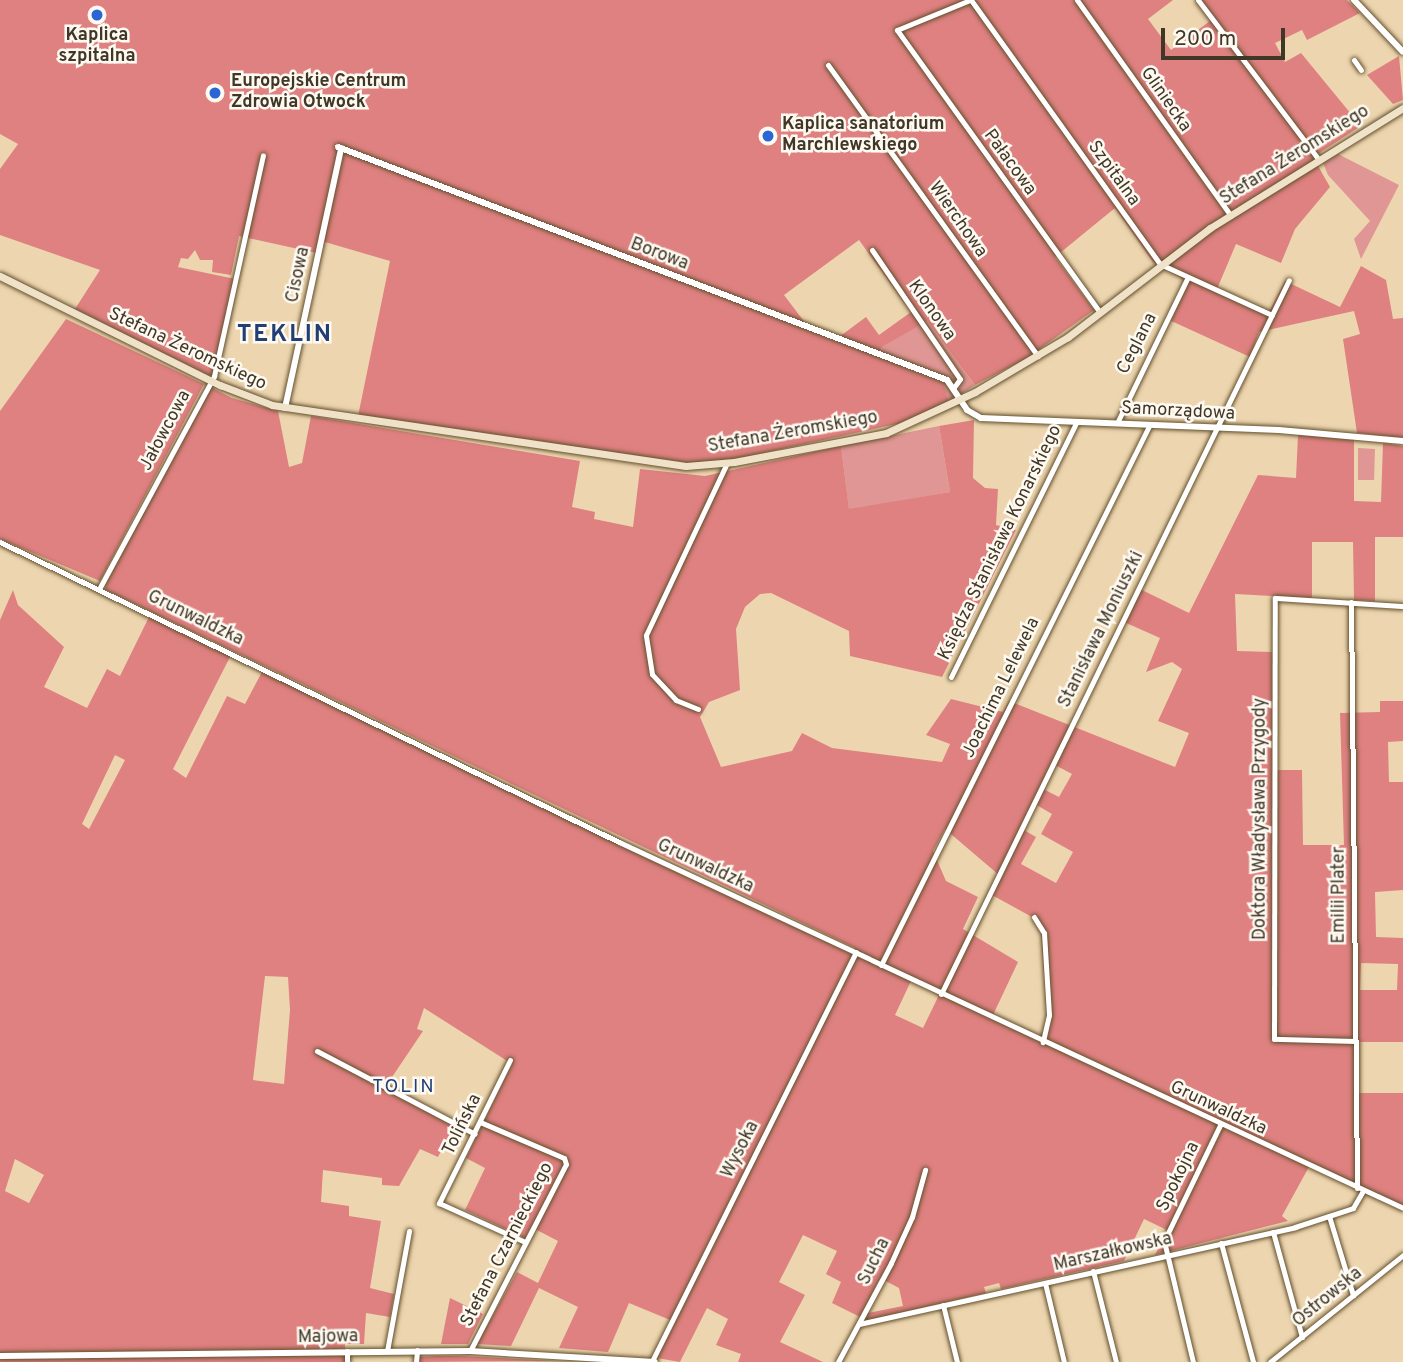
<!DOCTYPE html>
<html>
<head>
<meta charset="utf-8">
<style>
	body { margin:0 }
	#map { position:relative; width:1403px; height:1362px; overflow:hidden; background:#edd6af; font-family:Overpass,sans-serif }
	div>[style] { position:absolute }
	.green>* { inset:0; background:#e09694 }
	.forest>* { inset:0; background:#df8180 }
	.roads { filter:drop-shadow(0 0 2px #624f2c) drop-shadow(0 0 2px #624f2c) }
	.minor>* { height:5px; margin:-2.5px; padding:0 2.5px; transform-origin:2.5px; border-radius:2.5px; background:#fff }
	.tertiary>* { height:6px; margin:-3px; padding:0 3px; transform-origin:3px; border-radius:3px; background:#fff }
	.secondary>* { height:7px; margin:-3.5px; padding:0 3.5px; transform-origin:3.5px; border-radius:3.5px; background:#f0e2c9 }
	.dots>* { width:19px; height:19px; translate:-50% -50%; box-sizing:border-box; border:4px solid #fefaf2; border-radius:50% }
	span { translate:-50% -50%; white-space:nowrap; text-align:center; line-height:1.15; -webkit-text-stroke:5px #fefaf2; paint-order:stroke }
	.poi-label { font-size:18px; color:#403727; font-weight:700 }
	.left { translate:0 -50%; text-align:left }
	.street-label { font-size:18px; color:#403727 }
	.neighbourhood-label { font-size:19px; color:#213f75; letter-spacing:2px }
	.district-label { font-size:24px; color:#213f75; font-weight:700; letter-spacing:2px }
	.scale { position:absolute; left:1161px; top:28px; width:124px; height:32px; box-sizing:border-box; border:4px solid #403727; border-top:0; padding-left:9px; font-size:21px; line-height:24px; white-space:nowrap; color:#403727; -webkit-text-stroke:5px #fefaf2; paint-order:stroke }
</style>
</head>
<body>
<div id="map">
	<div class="green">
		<div style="clip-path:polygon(1338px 154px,1399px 185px,1361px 259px,1354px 239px,1370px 221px,1328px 175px,1323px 163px)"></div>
		<div style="clip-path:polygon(926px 320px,975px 385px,949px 402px,878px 358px,882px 347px)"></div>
		<div style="clip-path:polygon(939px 426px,950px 492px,849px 510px,841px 446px)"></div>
		<div style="clip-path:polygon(1358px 448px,1375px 449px,1374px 480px,1358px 480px)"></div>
	</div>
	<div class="forest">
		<div style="clip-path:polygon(evenodd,0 0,1173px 0,1148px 19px,1171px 50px,1210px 21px,1195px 0,1347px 0,1360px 13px,1307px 40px,1302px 30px,1275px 43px,1285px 62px,1301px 53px,1361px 126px,1313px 157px,1330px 187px,1295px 229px,1281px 263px,1236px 244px,1217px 289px,1269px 312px,1285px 281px,1340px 307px,1361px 266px,1386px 280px,1393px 319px,1403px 318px,1403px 438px,1357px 433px,1343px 339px,1360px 334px,1354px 311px,1259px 332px,1250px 357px,1167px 319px,1186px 281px,1153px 262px,1115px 208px,1055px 257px,1094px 310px,1027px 358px,975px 385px,927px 321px,882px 347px,878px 357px,943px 383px,949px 402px,906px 422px,735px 459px,689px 463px,358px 416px,390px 261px,325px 242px,321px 254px,239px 236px,231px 275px,212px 272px,213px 260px,200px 260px,195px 250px,188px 259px,181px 258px,178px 267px,235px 279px,212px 375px,208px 375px,75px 309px,100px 270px,0 235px,0 169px,18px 144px,0 134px,0 0,859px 240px,911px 312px,879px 335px,866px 317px,839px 337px,806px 324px,784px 295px,859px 240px)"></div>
		<div style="clip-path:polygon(1399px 56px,1403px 100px,1393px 104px,1367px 75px)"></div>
		<div style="clip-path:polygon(66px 319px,204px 384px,100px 581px,0 539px,0 411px)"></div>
		<div style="clip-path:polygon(evenodd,210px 387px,232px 398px,278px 411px,289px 467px,302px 463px,311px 416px,580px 461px,572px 507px,595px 512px,594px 519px,633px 527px,640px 469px,705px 476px,841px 446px,849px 509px,950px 492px,939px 426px,974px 420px,973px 478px,985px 488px,998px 489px,996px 525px,1016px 530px,942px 677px,850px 656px,849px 631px,771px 593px,760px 594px,745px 607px,736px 629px,740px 690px,709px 702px,700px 717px,721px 767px,792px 751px,802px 733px,832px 748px,942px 762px,950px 744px,926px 735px,951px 699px,1003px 712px,1009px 701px,1175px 767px,1189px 733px,1158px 721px,1182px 669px,1172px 662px,1146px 672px,1160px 638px,1124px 622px,1140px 589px,1189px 613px,1258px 475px,1296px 478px,1298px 435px,1354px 440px,1354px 501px,1381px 502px,1383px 443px,1403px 446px,1403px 537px,1375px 537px,1375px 601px,1354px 600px,1353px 542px,1312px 542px,1312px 598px,1235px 594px,1237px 651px,1272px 652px,1273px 770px,1302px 770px,1303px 845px,1344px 845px,1340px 713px,1380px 712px,1380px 701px,1403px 701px,1403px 741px,1388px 742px,1389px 782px,1403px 782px,1403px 890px,1375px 892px,1376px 937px,1403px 938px,1403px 1042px,1356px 1042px,1356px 1093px,1403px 1093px,1403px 1207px,1310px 1165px,1282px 1216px,1288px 1221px,1155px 1255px,1167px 1230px,1144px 1219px,1124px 1261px,1001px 1289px,999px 1283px,984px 1287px,986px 1293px,864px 1321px,868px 1313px,903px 1306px,899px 1288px,880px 1278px,860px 1317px,832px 1303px,841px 1282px,826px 1274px,837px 1251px,803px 1235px,779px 1282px,805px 1295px,780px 1342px,823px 1362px,738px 1362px,741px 1354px,716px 1345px,728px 1319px,707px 1308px,680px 1362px,657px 1358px,675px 1322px,629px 1303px,608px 1352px,559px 1348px,578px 1307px,539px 1288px,511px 1346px,477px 1344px,517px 1272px,538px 1283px,558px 1241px,531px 1227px,525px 1238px,465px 1210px,485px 1168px,466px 1158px,512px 1064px,424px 1008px,417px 1029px,423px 1031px,384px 1089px,454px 1125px,438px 1157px,420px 1149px,399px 1186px,382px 1185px,382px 1178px,323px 1170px,321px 1202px,349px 1206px,349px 1216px,381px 1221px,370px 1288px,394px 1294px,390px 1317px,366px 1313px,364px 1344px,345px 1344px,345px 1362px,0 1362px,0 620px,13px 590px,18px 605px,64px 647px,44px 687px,87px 708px,107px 669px,120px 676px,149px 617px,231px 655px,173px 769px,186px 778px,227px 696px,245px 704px,263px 670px,853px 952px,855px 948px,106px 590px,105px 583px,210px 387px,115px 755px,125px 760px,89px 829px,82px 824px,115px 755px,210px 387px,1055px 765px,1072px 774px,1059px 797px,1043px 789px,1055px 765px,210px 387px,1035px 804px,1052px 814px,1041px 834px,1073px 852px,1056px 883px,1021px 864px,1036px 837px,1022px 829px,1035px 804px,210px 387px,945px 829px,999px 875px,990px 894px,1032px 917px,1041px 933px,1047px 1015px,1042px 1039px,993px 1015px,1018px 962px,963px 929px,978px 897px,946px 881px,933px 851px,945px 829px,210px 387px,1361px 963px,1398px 964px,1397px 990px,1360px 990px,1361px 963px,210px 387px,265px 976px,288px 977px,290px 1010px,284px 1084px,253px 1080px,265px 976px,210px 387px,911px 981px,939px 995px,923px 1028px,895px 1015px,911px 981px,210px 387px,15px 1159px,44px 1175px,29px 1203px,5px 1191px,15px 1159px)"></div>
		<div style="clip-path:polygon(450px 1298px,483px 1314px,468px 1344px,441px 1344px)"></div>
		<div style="clip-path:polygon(438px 1356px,462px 1356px,558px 1361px,419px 1362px,419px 1357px)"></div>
	</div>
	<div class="roads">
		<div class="minor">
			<div style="left:970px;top:0;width:79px;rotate:157.7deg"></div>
			<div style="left:897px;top:30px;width:347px;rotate:54.3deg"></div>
			<div style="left:971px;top:0;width:325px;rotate:54.4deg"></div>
			<div style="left:1160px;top:264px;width:123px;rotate:24.5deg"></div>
			<div style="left:1077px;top:0;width:265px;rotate:54.5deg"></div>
			<div style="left:1198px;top:0;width:201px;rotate:52.9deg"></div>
			<div style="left:1354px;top:60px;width:12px;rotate:55deg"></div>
			<div style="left:828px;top:65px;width:359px;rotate:54.2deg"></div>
			<div style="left:872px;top:250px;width:156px;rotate:55.7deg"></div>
			<div style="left:960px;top:379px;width:9px;rotate:126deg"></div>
			<div style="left:1117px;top:423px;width:160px;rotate:-64.1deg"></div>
			<div style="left:0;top:542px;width:688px;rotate:25.86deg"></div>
			<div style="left:619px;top:842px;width:865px;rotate:25.02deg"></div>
			<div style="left:99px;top:589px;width:242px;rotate:-61.6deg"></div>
			<div style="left:214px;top:376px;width:226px;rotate:-77.5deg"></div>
			<div style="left:1351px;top:602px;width:586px;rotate:89.41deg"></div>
			<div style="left:951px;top:677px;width:285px;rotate:-63.8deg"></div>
			<div style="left:698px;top:709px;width:24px;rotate:-158deg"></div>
			<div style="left:676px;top:700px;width:35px;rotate:-133deg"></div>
			<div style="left:652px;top:674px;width:39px;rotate:-99deg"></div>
			<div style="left:646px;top:635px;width:190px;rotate:-64.8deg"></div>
			<div style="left:1034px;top:917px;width:19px;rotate:58deg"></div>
			<div style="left:1044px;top:933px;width:82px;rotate:86.5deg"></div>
			<div style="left:1049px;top:1015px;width:28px;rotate:103deg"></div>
			<div style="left:881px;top:965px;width:604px;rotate:-63.56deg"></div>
			<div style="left:941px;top:994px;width:794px;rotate:-64.02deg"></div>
			<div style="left:1353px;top:1041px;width:79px;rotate:-178.5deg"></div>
			<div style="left:1274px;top:1039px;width:441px;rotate:-89.9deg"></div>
			<div style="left:1275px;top:598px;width:128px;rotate:3.6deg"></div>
			<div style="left:317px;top:1051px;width:178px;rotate:27.7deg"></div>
			<div style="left:510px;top:1060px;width:160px;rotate:116.4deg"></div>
			<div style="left:439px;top:1203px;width:94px;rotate:24.4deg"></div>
			<div style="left:1329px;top:1216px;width:83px;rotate:73.1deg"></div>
			<div style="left:1273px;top:1232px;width:109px;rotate:74.6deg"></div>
			<div style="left:1221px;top:1243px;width:123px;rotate:74.9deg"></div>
			<div style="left:1093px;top:1271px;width:94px;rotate:75.8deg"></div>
			<div style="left:1045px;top:1283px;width:81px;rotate:76.5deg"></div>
			<div style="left:943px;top:1305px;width:59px;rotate:76.2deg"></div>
			<div style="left:859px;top:1324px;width:447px;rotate:-12.5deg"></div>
			<div style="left:1295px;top:1227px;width:61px;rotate:-18.1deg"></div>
			<div style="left:1353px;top:1208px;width:20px;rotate:-60deg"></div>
			<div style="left:347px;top:1351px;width:11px;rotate:90deg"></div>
			<div style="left:387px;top:1351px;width:122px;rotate:-79.6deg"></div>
			<div style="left:470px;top:1351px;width:210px;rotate:-62.8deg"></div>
			<div style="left:566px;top:1164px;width:6px;rotate:-108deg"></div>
			<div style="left:564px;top:1158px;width:91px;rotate:-156.8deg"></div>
			<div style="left:652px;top:1361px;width:457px;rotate:-63.5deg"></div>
			<div style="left:416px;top:1362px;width:12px;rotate:-85deg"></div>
			<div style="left:838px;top:1362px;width:112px;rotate:-61.8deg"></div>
			<div style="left:891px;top:1263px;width:51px;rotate:-65.5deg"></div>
			<div style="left:912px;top:1217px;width:49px;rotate:-74.5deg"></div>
			<div style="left:1193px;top:1362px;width:124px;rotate:-103.5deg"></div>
			<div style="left:1164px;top:1241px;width:129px;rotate:-64.2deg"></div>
			<div style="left:1270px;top:1362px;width:171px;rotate:-38.8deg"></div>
		</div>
		<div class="tertiary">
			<div style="left:1354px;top:0;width:71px;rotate:46.7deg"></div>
			<div style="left:338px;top:147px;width:652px;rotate:20.94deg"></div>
			<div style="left:947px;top:380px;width:36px;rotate:56deg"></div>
			<div style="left:967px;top:410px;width:16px;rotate:30deg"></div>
			<div style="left:981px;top:418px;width:298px;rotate:2.3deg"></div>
			<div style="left:1279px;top:430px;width:124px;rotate:5.1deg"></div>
			<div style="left:285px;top:408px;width:266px;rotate:-77.8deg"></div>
			<div style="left:0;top:1356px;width:470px;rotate:-0.6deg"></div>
			<div style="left:470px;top:1351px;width:185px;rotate:3.4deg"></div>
		</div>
		<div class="secondary">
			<div style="left:0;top:276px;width:246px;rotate:26.4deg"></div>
			<div style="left:220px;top:385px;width:56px;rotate:21deg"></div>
			<div style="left:272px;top:405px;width:418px;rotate:8.4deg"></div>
			<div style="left:686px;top:466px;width:48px;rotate:-4.8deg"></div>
			<div style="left:734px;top:462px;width:155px;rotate:-10.8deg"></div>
			<div style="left:886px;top:433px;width:98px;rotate:-24.7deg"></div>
			<div style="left:975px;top:392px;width:108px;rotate:-30.6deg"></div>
			<div style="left:1068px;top:337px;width:179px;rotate:-37.5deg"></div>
			<div style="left:1210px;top:228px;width:227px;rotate:-31.9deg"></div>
		</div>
	</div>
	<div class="dots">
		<div style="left:97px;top:15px;background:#2a66d4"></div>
		<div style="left:215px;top:93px;background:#2a66d4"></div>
		<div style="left:768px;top:136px;background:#2a66d4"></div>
	</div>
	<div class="poi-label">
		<span style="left:97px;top:47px">Kaplica<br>szpitalna</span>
		<span class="left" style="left:231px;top:93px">Europejskie Centrum<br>Zdrowia Otwock</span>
		<span class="left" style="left:782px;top:136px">Kaplica sanatorium<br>Marchlewskiego</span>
	</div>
	<div class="street-label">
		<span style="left:1165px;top:100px;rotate:55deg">Gliniecka</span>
		<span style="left:1295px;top:156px;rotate:-32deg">Stefana Żeromskiego</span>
		<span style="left:1009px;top:163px;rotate:54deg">Pałacowa</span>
		<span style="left:1113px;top:174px;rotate:54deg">Szpitalna</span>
		<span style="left:957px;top:220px;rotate:55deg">Wierchowa</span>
		<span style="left:659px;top:255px;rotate:21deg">Borowa</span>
		<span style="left:299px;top:275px;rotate:-78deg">Cisowa</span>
		<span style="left:931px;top:311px;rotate:55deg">Klonowa</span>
		<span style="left:1138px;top:344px;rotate:-63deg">Ceglana</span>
		<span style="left:187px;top:350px;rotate:25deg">Stefana Żeromskiego</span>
		<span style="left:1178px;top:412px;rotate:3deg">Samorządowa</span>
		<span style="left:166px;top:431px;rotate:-62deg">Jałowcowa</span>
		<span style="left:793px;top:433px;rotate:-10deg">Stefana Żeromskiego</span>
		<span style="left:1001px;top:543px;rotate:-64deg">Księdza Stanisława Konarskiego</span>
		<span style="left:195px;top:619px;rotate:26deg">Grunwaldzka</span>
		<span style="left:1102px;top:630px;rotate:-64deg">Stanisława Moniuszki</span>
		<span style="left:1002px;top:688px;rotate:-64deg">Joachima Lelewela</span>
		<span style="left:1261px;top:819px;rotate:-90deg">Doktora Władysława Przygody</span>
		<span style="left:705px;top:867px;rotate:25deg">Grunwaldzka</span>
		<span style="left:1340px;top:895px;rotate:-90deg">Emilii Plater</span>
		<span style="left:1218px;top:1109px;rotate:25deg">Grunwaldzka</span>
		<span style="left:463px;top:1125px;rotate:-64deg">Tolińska</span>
		<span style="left:741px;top:1150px;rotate:-63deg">Wysoka</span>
		<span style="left:1179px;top:1177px;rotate:-64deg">Spokojna</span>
		<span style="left:508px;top:1245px;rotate:-63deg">Stefana Czarnieckiego</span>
		<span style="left:1113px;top:1253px;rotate:-13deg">Marszałkowska</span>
		<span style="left:875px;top:1262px;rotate:-64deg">Sucha</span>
		<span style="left:1328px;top:1298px;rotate:-39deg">Ostrowska</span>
		<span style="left:328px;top:1338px;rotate:-1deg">Majowa</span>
	</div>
	<div class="neighbourhood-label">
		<span style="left:404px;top:1088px">TOLIN</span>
	</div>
	<div class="district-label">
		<span style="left:285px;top:336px">TEKLIN</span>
	</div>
	<div class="scale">200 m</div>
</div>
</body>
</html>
